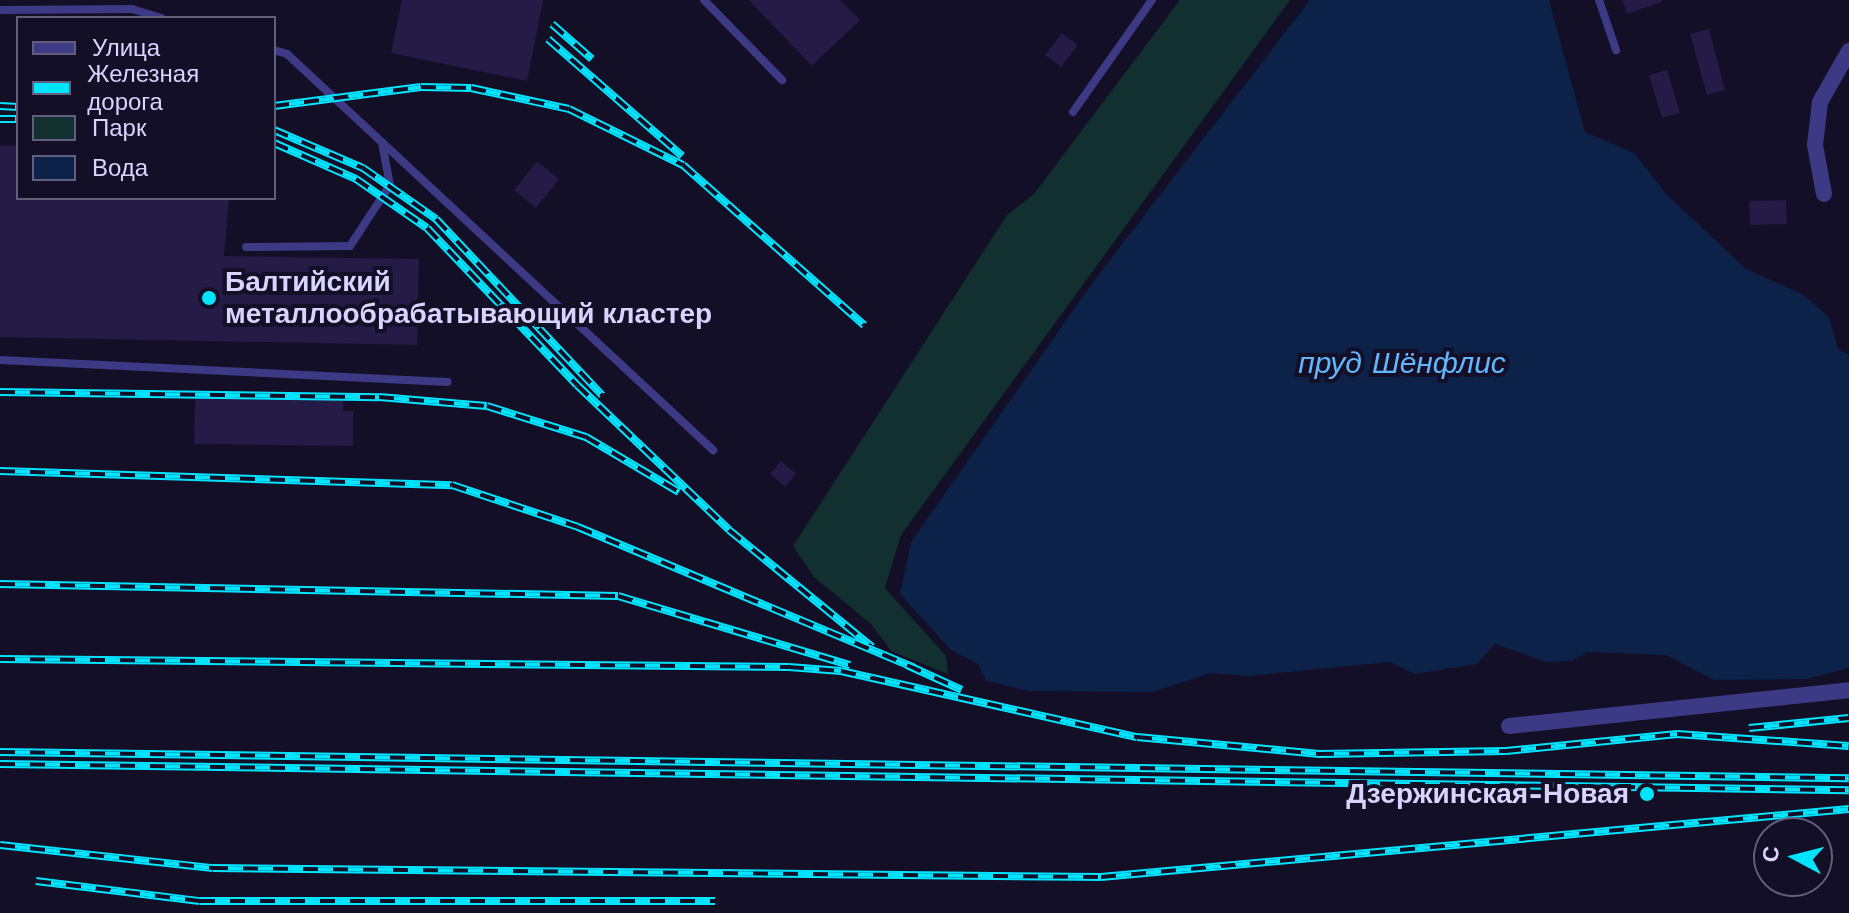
<!DOCTYPE html>
<html>
<head>
<meta charset="utf-8">
<style>
	body { margin:0 }
	#map { position:relative; width:1849px; height:913px; overflow:hidden; background:#130f26; font-family:"Work Sans",sans-serif }
	div>[style] { position:absolute }
	.green>* { inset:0; background:#12302f }
	.water>* { inset:0; background:#0c2248 }
	.building>* { inset:0; background:#241b47 }
	.lane>* { height:8px; margin:-4px; padding:0 4px; transform-origin:4px; border-radius:4px; background:#3d3a85 }
	.street>* { height:16px; margin:-8px; padding:0 8px; transform-origin:8px; border-radius:8px; background:#3d3a85 }
	.rail>* { height:8px; margin-top:-4px; transform-origin:0; background:repeating-linear-gradient(90deg,#130f26 0 15px,#00e5ff 0 30px); box-sizing:border-box; border-block:2px solid #00e5ff }
	.dots>* { width:22px; height:22px; translate:-50% -50%; box-sizing:border-box; border:4px solid #130f26; border-radius:50% }
	span { translate:-50% -50%; white-space:nowrap; text-align:center; line-height:1.15; -webkit-text-stroke:8px #130f26; paint-order:stroke }
	.poi-label { font-size:28px; color:#d9d4ff; font-weight:700 }
	.left { translate:0 -50%; text-align:left }
	.right { translate:-100% -50%; text-align:right }
	.water-label { font-size:30px; color:#62b6ff; font-style:italic }
	.legend { position:absolute; left:16px; top:16px; width:260px; height:184px; box-sizing:border-box; background:#130f26; border:2px solid #625e7d; margin:0; padding:10px 14px; list-style:none; font-size:24px; color:#d9d4ff }
	.legend li { display:flex; align-items:center; gap:16px; height:40px }
	.legend b { width:40px; border:2px solid #625e7d }
	.north { position:absolute; left:1753px; top:817px; width:80px; height:80px; box-sizing:border-box; background:#130f26; border:2px solid #625e7d; border-radius:50%; rotate:277deg; font-size:22px; font-weight:700; line-height:32px; text-align:center; color:#d9d4ff }
	.north::after { content:''; display:block; margin:auto; width:28px; height:36px; background:#00e5ff; clip-path:polygon(50% 0,100% 100%,50% 72%,0 100%) }
</style>
</head>
<body>
<div id="map">
	<div class="green">
		<div style="clip-path:polygon(1180px 0,1290px 0,901px 535px,885px 588px,946px 656px,948px 674px,891px 651px,872px 625px,814px 577px,793px 546px,1007px 215px,1034px 194px)"></div>
	</div>
	<div class="water">
		<div style="clip-path:polygon(1310px 0,1549px 0,1585px 132px,1634px 153px,1667px 195px,1746px 269px,1802px 294px,1829px 317px,1838px 349px,1849px 355px,1849px 668px,1807px 679px,1714px 680px,1666px 655px,1588px 652px,1571px 661px,1546px 662px,1495px 644px,1477px 664px,1415px 674px,1390px 662px,1248px 676px,1211px 673px,1153px 692px,1028px 691px,986px 681px,978px 664px,951px 650px,900px 594px,911px 542px,1093px 282px)"></div>
	</div>
	<div class="building">
		<div style="clip-path:polygon(402px 0,543px 0,527px 81px,391px 53px)"></div>
		<div style="clip-path:polygon(749px 0,840px 0,860px 20px,812px 66px)"></div>
		<div style="clip-path:polygon(1622px 0,1662px 0,1662px 2px,1627px 14px)"></div>
		<div style="clip-path:polygon(1709px 29px,1725px 90px,1707px 95px,1690px 34px)"></div>
		<div style="clip-path:polygon(1062px 33px,1078px 45px,1061px 67px,1045px 55px)"></div>
		<div style="clip-path:polygon(1667px 70px,1680px 113px,1662px 118px,1649px 75px)"></div>
		<div style="clip-path:polygon(0 145px,18px 146px,18px 198px,229px 198px,224px 256px,419px 259px,417px 345px,0 337px)"></div>
		<div style="clip-path:polygon(537px 161px,559px 179px,536px 208px,514px 190px)"></div>
		<div style="clip-path:polygon(1786px 200px,1787px 224px,1750px 225px,1749px 201px)"></div>
		<div style="clip-path:polygon(195px 398px,343px 400px,343px 411px,353px 411px,353px 446px,194px 444px)"></div>
		<div style="clip-path:polygon(781px 461px,796px 474px,785px 487px,770px 474px)"></div>
	</div>
	<div class="lane">
		<div style="left:704px;top:0;width:112px;rotate:45.7deg"></div>
		<div style="left:1599px;top:0;width:53px;rotate:71.2deg"></div>
		<div style="left:0;top:10px;width:132px;rotate:-0.4deg"></div>
		<div style="left:132px;top:9px;width:31px;rotate:17deg"></div>
		<div style="left:274px;top:50px;width:14px;rotate:17deg"></div>
		<div style="left:287px;top:54px;width:582px;rotate:42.91deg"></div>
		<div style="left:1073px;top:112px;width:137px;rotate:-54.8deg"></div>
		<div style="left:246px;top:247px;width:104px;rotate:-0.6deg"></div>
		<div style="left:350px;top:246px;width:73px;rotate:-56.7deg"></div>
		<div style="left:390px;top:185px;width:43px;rotate:-100.8deg"></div>
		<div style="left:0;top:360px;width:448px;rotate:2.8deg"></div>
	</div>
	<div class="street">
		<div style="left:1824px;top:194px;width:50px;rotate:-100.4deg"></div>
		<div style="left:1815px;top:145px;width:43px;rotate:-83.4deg"></div>
		<div style="left:1820px;top:102px;width:59px;rotate:-60.4deg"></div>
		<div style="left:1509px;top:726px;width:342px;rotate:-6deg"></div>
	</div>
	<div class="rail">
		<div style="left:552px;top:24px;width:53px;rotate:41.2deg"></div>
		<div style="left:548px;top:39px;width:178px;rotate:41.1deg"></div>
		<div style="left:0;top:106px;width:18px;rotate:3deg"></div>
		<div style="left:274px;top:106px;width:148px;rotate:-7.4deg"></div>
		<div style="left:421px;top:87px;width:50px;rotate:1.1deg"></div>
		<div style="left:471px;top:88px;width:100px;rotate:12.1deg"></div>
		<div style="left:569px;top:109px;width:127px;rotate:26.2deg"></div>
		<div style="left:683px;top:165px;width:242px;rotate:41.5deg"></div>
		<div style="left:0;top:119px;width:18px"></div>
		<div style="left:274px;top:130px;width:97px;rotate:23.1deg"></div>
		<div style="left:363px;top:168px;width:89px;rotate:34.9deg"></div>
		<div style="left:436px;top:219px;width:242px;rotate:46.7deg"></div>
		<div style="left:274px;top:143px;width:90px;rotate:23.7deg"></div>
		<div style="left:356px;top:179px;width:86px;rotate:34.6deg"></div>
		<div style="left:427px;top:228px;width:217px;rotate:46.3deg"></div>
		<div style="left:577px;top:385px;width:210px;rotate:43.6deg"></div>
		<div style="left:729px;top:530px;width:185px;rotate:39.3deg"></div>
		<div style="left:0;top:392px;width:379px;rotate:0.8deg"></div>
		<div style="left:379px;top:397px;width:108px;rotate:4.8deg"></div>
		<div style="left:487px;top:406px;width:104px;rotate:17.4deg"></div>
		<div style="left:586px;top:437px;width:108px;rotate:30.6deg"></div>
		<div style="left:0;top:471px;width:452px;rotate:1.8deg"></div>
		<div style="left:452px;top:485px;width:133px;rotate:18.4deg"></div>
		<div style="left:578px;top:527px;width:365px;rotate:22.7deg"></div>
		<div style="left:0;top:584px;width:618px;rotate:1.11deg"></div>
		<div style="left:618px;top:596px;width:242px;rotate:16.6deg"></div>
		<div style="left:0;top:659px;width:789px;rotate:0.58deg"></div>
		<div style="left:789px;top:667px;width:52px;rotate:4.4deg"></div>
		<div style="left:841px;top:671px;width:303px;rotate:12.6deg"></div>
		<div style="left:1137px;top:737px;width:183px;rotate:5.3deg"></div>
		<div style="left:1319px;top:754px;width:187px;rotate:-0.9deg"></div>
		<div style="left:1506px;top:751px;width:172px;rotate:-5.7deg"></div>
		<div style="left:1677px;top:734px;width:172px;rotate:4deg"></div>
		<div style="left:907px;top:665px;width:60px;rotate:24.4deg"></div>
		<div style="left:1749px;top:728px;width:100px;rotate:-5.7deg"></div>
		<div style="left:0;top:752px;width:1849px;rotate:0.81deg"></div>
		<div style="left:0;top:764px;width:1849px;rotate:0.81deg"></div>
		<div style="left:0;top:845px;width:214px;rotate:6.2deg"></div>
		<div style="left:213px;top:868px;width:888px;rotate:0.58deg"></div>
		<div style="left:1101px;top:877px;width:751px;rotate:-5.19deg"></div>
		<div style="left:36px;top:881px;width:165px;rotate:7deg"></div>
		<div style="left:200px;top:901px;width:515px"></div>
	</div>
	<div class="dots">
		<div style="left:209px;top:298px;background:#00e5ff"></div>
		<div style="left:1647px;top:794px;background:#00e5ff"></div>
	</div>
	<div class="poi-label">
		<span class="left" style="left:225px;top:298px">Балтийский<br>металлообрабатывающий кластер</span>
		<span class="right" style="left:1629px;top:794px">Дзержинская-Новая</span>
	</div>
	<div class="water-label">
		<span style="left:1402px;top:363px">пруд Шёнфлис</span>
	</div>
	<ul class="legend">
	<li><b style="height:10px;background:#3d3a85"></b>Улица</li>
	<li><b style="height:10px;background:#00e5ff"></b>Железная дорога</li>
	<li><b style="height:22px;background:#12302f"></b>Парк</li>
	<li><b style="height:22px;background:#0c2248"></b>Вода</li>
	</ul>
	<div class="north">С</div>
</div>
</body>
</html>
